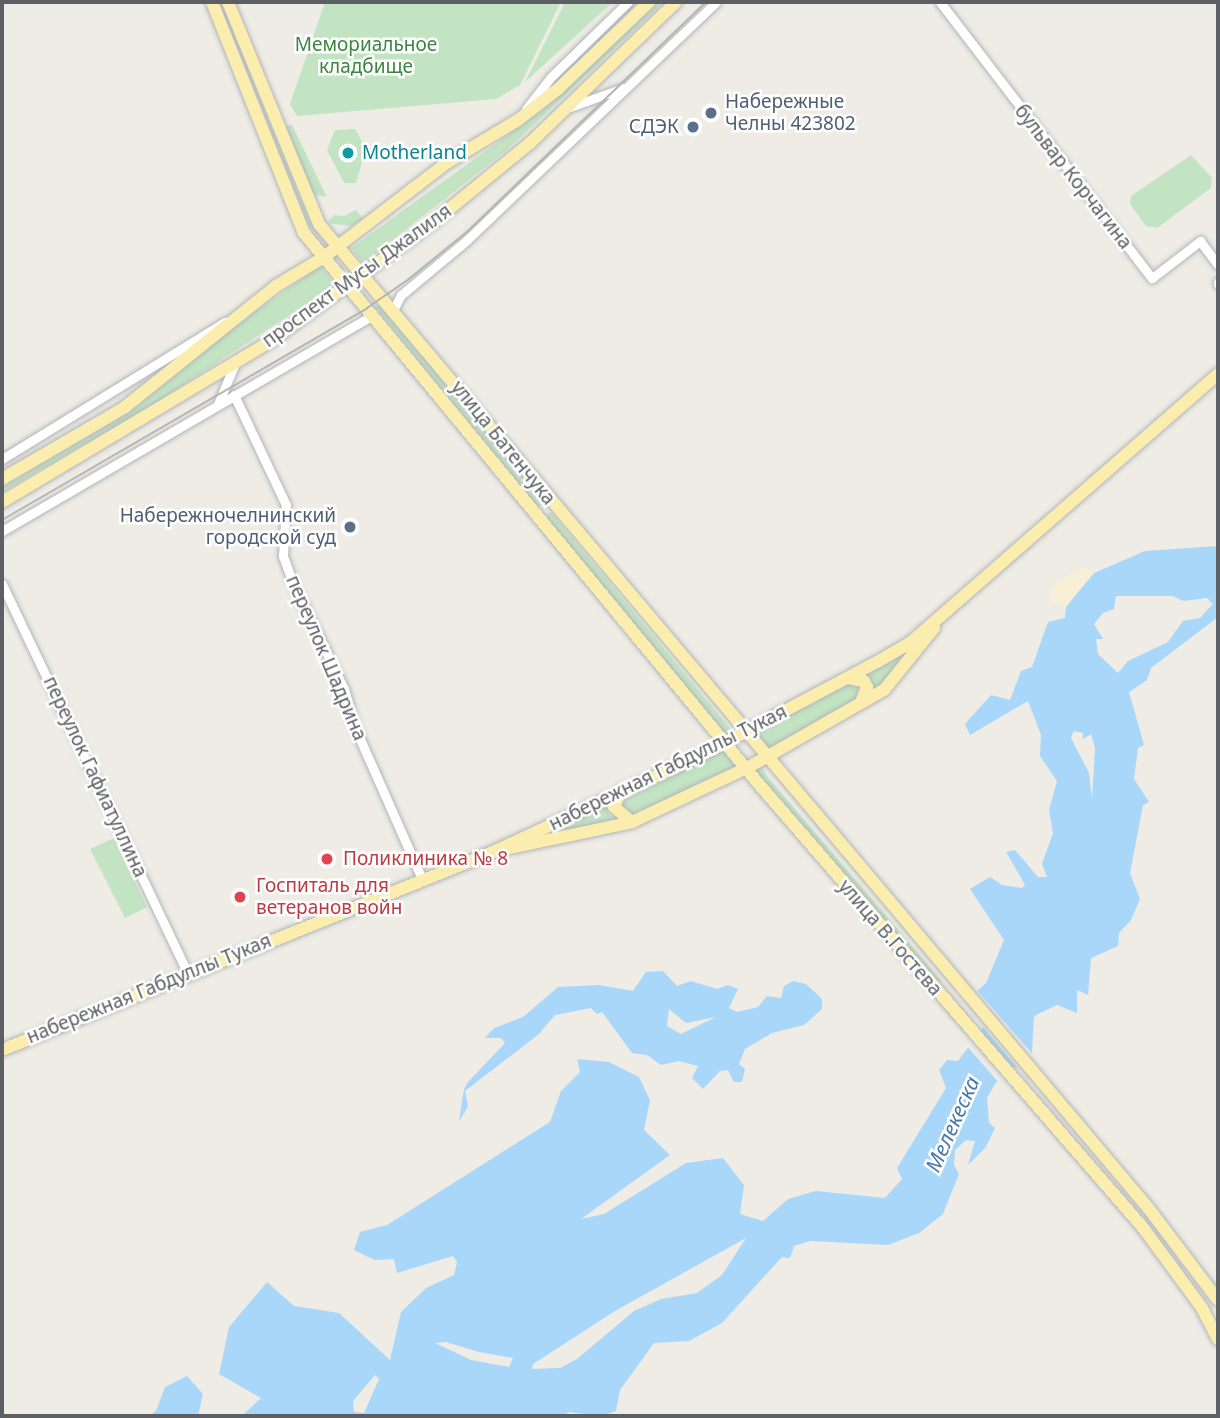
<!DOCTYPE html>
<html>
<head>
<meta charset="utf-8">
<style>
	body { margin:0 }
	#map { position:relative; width:1220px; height:1418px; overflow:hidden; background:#eeece5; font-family:"Noto Sans",sans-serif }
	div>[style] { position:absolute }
	.green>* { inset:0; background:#c3e4c3 }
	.sand>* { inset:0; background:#f8f0d6 }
	.water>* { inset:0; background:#a9d7fa }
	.pier>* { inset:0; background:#eeece5 }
	.roads { filter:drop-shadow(0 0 2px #b2b5b9) drop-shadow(0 0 2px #b2b5b9) }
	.minor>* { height:9px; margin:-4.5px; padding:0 4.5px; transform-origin:4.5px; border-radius:4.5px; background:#fff }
	.major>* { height:12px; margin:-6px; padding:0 6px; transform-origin:6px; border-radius:6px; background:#faedae }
	.tram>* { height:2px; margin:-1px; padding:0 1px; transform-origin:1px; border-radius:1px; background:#b3b4b4 }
	.dots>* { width:19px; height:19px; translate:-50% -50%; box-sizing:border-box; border:4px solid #fff; border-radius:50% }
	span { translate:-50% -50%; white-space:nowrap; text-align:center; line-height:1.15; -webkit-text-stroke:5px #fff; paint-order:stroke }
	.park-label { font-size:19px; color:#3b853e }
	.service-label { font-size:19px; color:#4e5e75 }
	.left { translate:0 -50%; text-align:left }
	.right { translate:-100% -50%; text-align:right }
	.culture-label { font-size:19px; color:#0d838f }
	.street-label { font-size:19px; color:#5c6064 }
	.health-label { font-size:19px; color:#be3a42 }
	.water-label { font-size:21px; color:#4778ab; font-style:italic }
	.frame { position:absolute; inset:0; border:4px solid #5c6064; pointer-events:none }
</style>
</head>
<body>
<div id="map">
	<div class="green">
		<div style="clip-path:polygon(325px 2px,561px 2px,520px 85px,496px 99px,297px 116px,290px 104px)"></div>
		<div style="clip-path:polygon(565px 2px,613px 2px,525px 82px)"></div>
		<div style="clip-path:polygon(633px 2px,637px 2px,557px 80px,559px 74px)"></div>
		<div style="clip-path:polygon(659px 2px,664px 2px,508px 149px,363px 263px,351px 248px,544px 109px)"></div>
		<div style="clip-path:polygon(244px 63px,309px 220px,324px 244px,307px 221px)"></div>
		<div style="clip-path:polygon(292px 125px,327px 197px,309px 194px,282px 127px)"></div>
		<div style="clip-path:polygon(355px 129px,366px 148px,356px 183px,344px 183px,327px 150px,335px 130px)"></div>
		<div style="clip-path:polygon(1191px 155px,1212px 178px,1211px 188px,1157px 228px,1146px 226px,1130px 204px,1131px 196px)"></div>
		<div style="clip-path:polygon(356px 210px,363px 219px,351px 226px,327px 223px,334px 215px,344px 216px)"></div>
		<div style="clip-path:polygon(320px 266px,334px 283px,320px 295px,149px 407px,2px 492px,2px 487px,133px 410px,239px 323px)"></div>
		<div style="clip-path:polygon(380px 304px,542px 501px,541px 506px,537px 506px,375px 307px)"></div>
		<div style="clip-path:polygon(551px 512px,734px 733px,728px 736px,544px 517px)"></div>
		<div style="clip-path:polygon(915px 644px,881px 685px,871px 693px,861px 675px)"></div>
		<div style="clip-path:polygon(849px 683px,858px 685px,857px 699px,764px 753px,751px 736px)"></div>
		<div style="clip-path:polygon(724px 750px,737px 765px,632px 816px,621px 806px,627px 796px)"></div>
		<div style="clip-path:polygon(761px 767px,767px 776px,942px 981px,939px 983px,762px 778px,755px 769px)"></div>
		<div style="clip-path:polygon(607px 803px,608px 813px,616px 822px,551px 833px,550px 829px)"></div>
		<div style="clip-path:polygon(114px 838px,147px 907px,125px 918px,90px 849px)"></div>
	</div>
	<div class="sand">
		<div style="clip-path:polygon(1083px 567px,1094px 573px,1066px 607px,1050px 600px,1052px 586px)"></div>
	</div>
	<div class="water">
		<div style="clip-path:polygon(evenodd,1218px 546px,1218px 617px,1151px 668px,1147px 680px,1129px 692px,1144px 745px,1138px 748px,1134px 779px,1149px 802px,1143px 805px,1130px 873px,1140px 899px,1131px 920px,1119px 933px,1118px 946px,1091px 958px,1088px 995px,1077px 990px,1077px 1013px,1057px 1005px,1034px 1016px,1031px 1072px,1010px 1066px,995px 1084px,987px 1098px,989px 1123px,995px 1128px,986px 1147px,968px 1165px,975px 1141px,966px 1140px,955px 1150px,954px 1165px,959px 1174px,943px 1214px,919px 1233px,888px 1245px,810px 1241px,794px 1246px,790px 1258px,782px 1257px,722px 1323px,689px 1341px,654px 1343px,620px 1390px,616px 1411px,602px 1416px,569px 1412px,563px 1416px,242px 1416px,261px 1398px,219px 1374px,229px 1327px,267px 1282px,294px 1306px,339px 1313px,390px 1360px,401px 1312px,426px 1288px,454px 1275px,457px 1262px,453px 1256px,397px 1273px,394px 1259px,375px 1260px,354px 1250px,360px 1232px,387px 1225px,550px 1122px,561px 1091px,580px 1072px,577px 1059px,609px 1062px,639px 1077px,650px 1100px,644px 1130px,670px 1155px,581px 1219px,604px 1214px,686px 1163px,723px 1158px,744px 1185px,740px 1214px,763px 1221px,788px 1199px,816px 1191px,885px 1198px,902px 1179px,897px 1168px,946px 1088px,939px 1070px,947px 1060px,958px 1061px,987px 1022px,966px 1001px,986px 983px,1004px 940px,970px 889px,990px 877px,1002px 885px,1022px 888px,1025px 885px,1006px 852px,1015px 850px,1038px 877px,1047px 877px,1042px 864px,1053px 833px,1049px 810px,1057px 781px,1040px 756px,1041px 735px,1028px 701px,970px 735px,965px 724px,991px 695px,1010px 700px,1021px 671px,1032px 667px,1048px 622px,1065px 618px,1066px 607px,1094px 573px,1145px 551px,1218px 546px,1116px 596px,1172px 596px,1184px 601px,1207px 598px,1213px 604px,1200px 618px,1183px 621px,1168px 642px,1128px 661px,1118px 673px,1098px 654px,1096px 639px,1103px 639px,1094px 624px,1103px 613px,1114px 609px,1116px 596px,1218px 546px,1074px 731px,1083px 733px,1083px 739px,1091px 734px,1095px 748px,1092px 799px,1089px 773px,1071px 738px,1074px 731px,1218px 546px,746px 1238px,722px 1275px,697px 1293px,661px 1299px,634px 1311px,577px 1359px,560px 1368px,532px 1369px,533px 1364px,615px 1311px,746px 1238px,1218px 546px,446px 1342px,479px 1352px,513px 1358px,509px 1367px,471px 1360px,435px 1343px,446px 1342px,1218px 546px,375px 1375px,379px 1379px,364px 1413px,354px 1412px,353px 1401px,375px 1375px)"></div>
		<div style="clip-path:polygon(evenodd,663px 971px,677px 986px,691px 981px,717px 989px,728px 985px,738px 989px,729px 1008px,737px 1012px,758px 1007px,767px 996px,781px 998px,784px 986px,793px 981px,806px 984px,822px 999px,822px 1009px,804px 1025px,772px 1033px,745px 1049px,739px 1064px,745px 1069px,742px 1082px,734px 1082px,728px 1070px,720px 1071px,703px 1089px,692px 1078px,698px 1066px,679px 1061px,661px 1065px,647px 1055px,632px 1053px,602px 1012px,597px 1014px,591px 1008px,555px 1015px,539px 1034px,465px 1091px,468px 1107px,459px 1121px,464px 1089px,468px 1082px,505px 1043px,501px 1038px,485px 1038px,494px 1028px,523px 1017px,558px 987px,599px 985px,633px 991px,646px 972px,663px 971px,669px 1009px,686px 1023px,716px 1017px,681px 1034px,667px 1026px,669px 1009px)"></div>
		<div style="clip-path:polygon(187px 1376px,203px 1394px,198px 1416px,149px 1416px,156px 1411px,165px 1387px)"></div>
	</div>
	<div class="pier">
		<div style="clip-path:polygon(975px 988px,1036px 1058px,1031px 1076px,1022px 1073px,963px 1003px)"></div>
		<div style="clip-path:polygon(978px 1028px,1012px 1070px,1000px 1084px,966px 1045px)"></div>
	</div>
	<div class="roads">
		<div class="minor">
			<div style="left:940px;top:2px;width:348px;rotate:52.5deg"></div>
			<div style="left:1152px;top:278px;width:61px;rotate:-37.6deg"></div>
			<div style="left:1200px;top:241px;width:30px;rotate:53deg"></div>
			<div style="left:570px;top:107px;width:56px;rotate:-19.7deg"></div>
			<div style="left:526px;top:109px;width:39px;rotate:-52deg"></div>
			<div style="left:550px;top:78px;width:109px;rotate:-44.3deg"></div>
			<div style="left:1218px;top:282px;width:2px;rotate:90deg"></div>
			<div style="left:393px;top:310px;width:17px;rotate:-62deg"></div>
			<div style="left:401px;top:295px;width:86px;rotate:-39.8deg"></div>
			<div style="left:467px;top:240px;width:344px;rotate:-43.7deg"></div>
			<div style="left:234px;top:395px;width:122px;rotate:64.7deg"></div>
			<div style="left:286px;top:505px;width:51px;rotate:93.4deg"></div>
			<div style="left:283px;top:556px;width:27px;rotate:70deg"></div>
			<div style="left:292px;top:581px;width:120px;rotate:64.3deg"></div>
			<div style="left:344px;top:689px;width:43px;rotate:73.7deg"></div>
			<div style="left:356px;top:730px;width:163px;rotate:66.1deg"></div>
			<div style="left:218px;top:404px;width:44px;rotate:-67.5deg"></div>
			<div style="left:2px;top:459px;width:262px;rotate:-31.6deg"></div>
			<div style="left:2px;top:531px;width:428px;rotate:-30.2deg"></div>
			<div style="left:2px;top:584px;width:430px;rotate:64.5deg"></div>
		</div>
		<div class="major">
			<div style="left:212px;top:2px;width:249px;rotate:68.3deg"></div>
			<div style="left:304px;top:233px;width:712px;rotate:50.47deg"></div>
			<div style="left:757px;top:782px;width:591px;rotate:49.11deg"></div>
			<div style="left:1144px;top:1229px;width:98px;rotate:53.7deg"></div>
			<div style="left:1202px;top:1308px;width:35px;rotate:63deg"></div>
			<div style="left:228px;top:2px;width:240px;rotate:67.7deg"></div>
			<div style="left:319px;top:224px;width:1288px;rotate:49.88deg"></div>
			<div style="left:1149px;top:1209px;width:114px;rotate:52.8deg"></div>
			<div style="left:2px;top:479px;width:143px;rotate:-30.3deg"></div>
			<div style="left:125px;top:407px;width:193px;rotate:-38.7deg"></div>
			<div style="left:276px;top:286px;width:56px;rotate:-31.1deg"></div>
			<div style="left:324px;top:257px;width:156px;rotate:-37.5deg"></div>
			<div style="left:448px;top:162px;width:82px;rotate:-31deg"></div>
			<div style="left:518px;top:120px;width:51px;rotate:-37.8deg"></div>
			<div style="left:558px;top:89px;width:126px;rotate:-43.7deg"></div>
			<div style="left:2px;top:502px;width:313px;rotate:-30.9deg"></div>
			<div style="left:271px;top:341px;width:198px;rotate:-36.2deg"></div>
			<div style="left:431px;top:224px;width:128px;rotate:-39.3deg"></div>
			<div style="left:530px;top:143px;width:203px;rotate:-44deg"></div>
			<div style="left:848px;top:678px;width:16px;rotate:11deg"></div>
			<div style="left:864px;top:681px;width:7px;rotate:63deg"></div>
			<div style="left:867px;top:687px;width:17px;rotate:111deg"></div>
			<div style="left:621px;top:791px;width:17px;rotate:114deg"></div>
			<div style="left:614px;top:807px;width:23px;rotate:40deg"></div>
			<div style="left:510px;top:848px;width:125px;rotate:-12deg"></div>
			<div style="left:632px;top:822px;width:127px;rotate:-25.2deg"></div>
			<div style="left:747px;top:768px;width:158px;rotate:-29.7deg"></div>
			<div style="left:884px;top:690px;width:80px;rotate:-51.1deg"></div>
			<div style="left:2px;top:1050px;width:529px;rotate:-21.96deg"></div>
			<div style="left:493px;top:852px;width:226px;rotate:-24.9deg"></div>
			<div style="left:698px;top:757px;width:203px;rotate:-28deg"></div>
			<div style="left:877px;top:662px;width:39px;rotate:-30deg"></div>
			<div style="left:911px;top:642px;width:408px;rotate:-41.1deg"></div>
		</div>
	</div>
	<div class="tram">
		<div style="left:2px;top:520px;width:422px;rotate:-30.1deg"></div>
		<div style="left:367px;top:308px;width:51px;rotate:-34.6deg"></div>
		<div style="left:409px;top:279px;width:76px;rotate:-39.1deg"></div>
		<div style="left:468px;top:231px;width:330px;rotate:-43.9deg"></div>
	</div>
	<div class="dots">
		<div style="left:711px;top:113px;background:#5c6f8a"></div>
		<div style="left:693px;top:127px;background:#5c6f8a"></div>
		<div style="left:348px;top:153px;background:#0f9aa8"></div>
		<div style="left:350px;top:527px;background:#5c6f8a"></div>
		<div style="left:327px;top:859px;background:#e0444e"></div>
		<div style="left:240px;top:897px;background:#e0444e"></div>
	</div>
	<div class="park-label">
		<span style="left:366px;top:56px">Мемориальное<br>кладбище</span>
	</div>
	<div class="service-label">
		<span class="left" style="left:725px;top:113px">Набережные<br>Челны 423802</span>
		<span class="right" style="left:679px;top:127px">СДЭК</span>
		<span class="right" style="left:336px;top:527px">Набережночелнинский<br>городской суд</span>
	</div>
	<div class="culture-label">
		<span class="left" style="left:362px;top:153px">Motherland</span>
	</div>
	<div class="street-label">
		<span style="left:1073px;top:177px;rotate:52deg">бульвар Корчагина</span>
		<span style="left:357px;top:276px;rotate:-36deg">проспект Мусы Джалиля</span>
		<span style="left:503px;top:443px;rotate:51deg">улица Батенчука</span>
		<span style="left:326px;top:658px;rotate:67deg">переулок Шадрина</span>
		<span style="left:668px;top:768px;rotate:-26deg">набережная Габдуллы Тукая</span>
		<span style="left:95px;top:777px;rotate:65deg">переулок Гафиатуллина</span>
		<span style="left:890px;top:938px;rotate:49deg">улица В.Гостева</span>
		<span style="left:149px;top:989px;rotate:-22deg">набережная Габдуллы Тукая</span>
	</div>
	<div class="health-label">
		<span class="left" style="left:343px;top:859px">Поликлиника № 8</span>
		<span class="left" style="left:256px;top:897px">Госпиталь для<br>ветеранов войн</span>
	</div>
	<div class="water-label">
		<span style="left:952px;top:1124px;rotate:-66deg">Мелекеска</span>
	</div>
	<div class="frame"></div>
</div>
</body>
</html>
